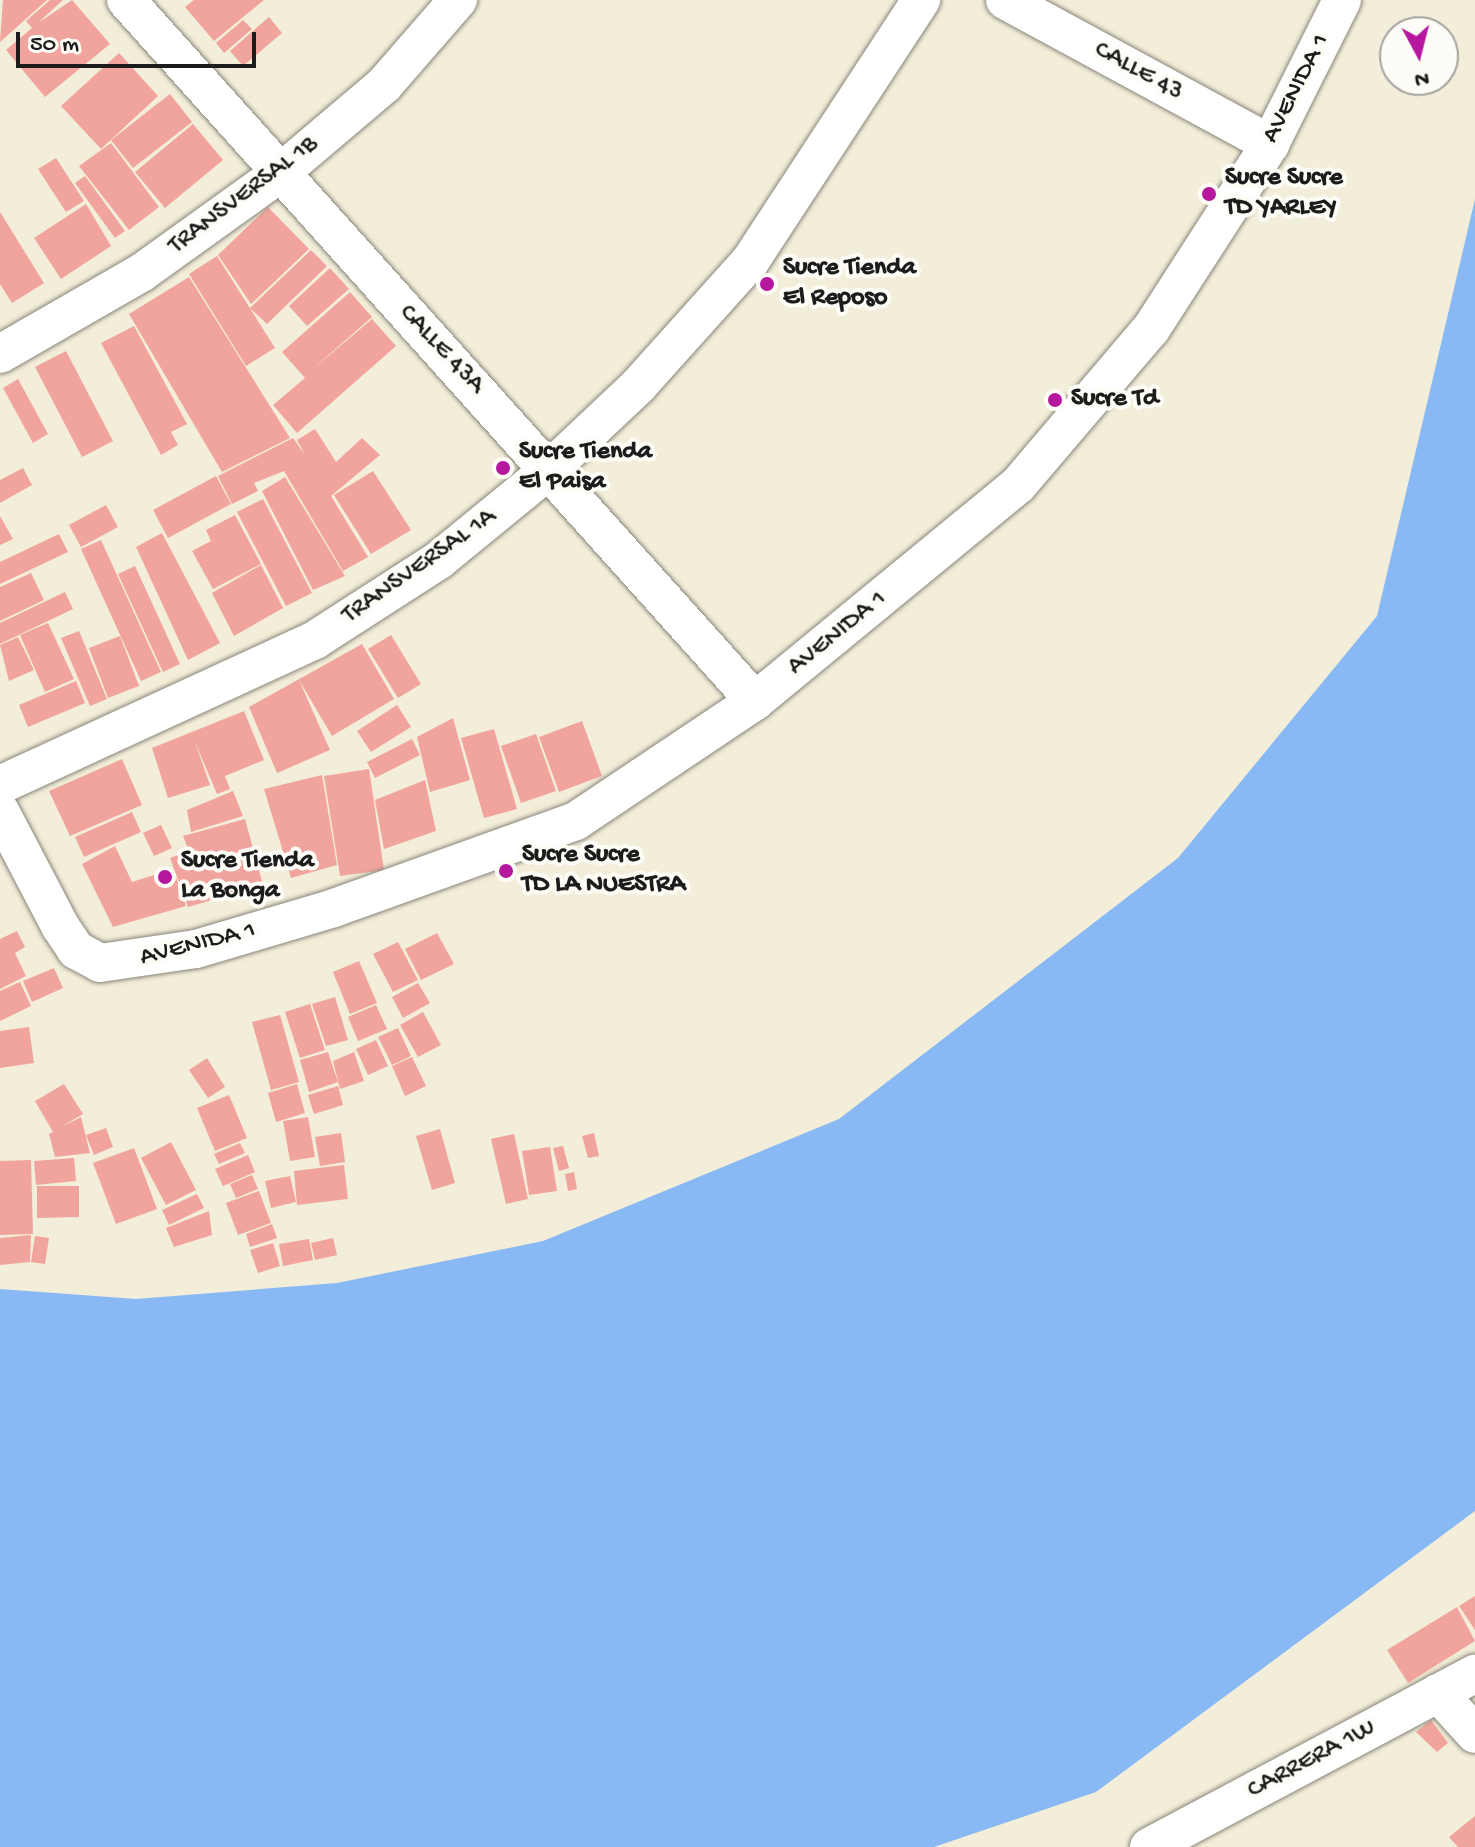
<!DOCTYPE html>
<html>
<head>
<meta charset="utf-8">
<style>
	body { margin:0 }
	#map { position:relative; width:1475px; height:1847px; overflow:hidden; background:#f3eed9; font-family:"Gochi Hand",sans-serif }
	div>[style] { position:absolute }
	.water>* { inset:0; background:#88b9f4 }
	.building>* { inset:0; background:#f1a49d }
	.roads { filter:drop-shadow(0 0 2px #88857a) drop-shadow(0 0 2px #88857a) }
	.street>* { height:38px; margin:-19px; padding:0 19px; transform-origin:19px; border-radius:19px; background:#fff }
	.dots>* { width:22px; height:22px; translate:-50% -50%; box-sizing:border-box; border:4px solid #fdfcf7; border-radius:50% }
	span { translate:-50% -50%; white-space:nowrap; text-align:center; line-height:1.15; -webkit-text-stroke:8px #fdfcf7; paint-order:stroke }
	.street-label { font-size:26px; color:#1c1c1c }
	.poi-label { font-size:26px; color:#1c1c1c; font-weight:700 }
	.left { translate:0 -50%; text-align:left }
	.north { position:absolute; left:1379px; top:16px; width:80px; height:80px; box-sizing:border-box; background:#fdfcf7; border:2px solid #a3a29f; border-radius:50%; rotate:173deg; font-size:22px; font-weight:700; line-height:32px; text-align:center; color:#1c1c1c }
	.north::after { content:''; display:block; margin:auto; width:28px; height:36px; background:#b5179e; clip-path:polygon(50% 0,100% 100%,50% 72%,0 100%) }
	.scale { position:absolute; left:16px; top:32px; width:240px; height:36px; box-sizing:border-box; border:4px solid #1c1c1c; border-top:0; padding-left:10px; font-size:24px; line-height:28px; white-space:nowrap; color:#1c1c1c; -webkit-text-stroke:6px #fdfcf7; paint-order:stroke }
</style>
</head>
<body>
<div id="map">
	<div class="water">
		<div style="clip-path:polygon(1475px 199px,1475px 1511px,1096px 1792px,934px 1847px,0 1847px,0 1289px,136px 1299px,337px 1283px,543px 1241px,839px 1119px,1178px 858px,1377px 616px)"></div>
	</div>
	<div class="building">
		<div style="clip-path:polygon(3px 0,47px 0,0 42px)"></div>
		<div style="clip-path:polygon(50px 0,63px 0,38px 23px,72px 0,110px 44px,45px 97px,6px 50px,32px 28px,26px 21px)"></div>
		<div style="clip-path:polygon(194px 0,264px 0,214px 41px,185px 7px)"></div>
		<div style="clip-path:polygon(269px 17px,282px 33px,243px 66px,230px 51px)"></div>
		<div style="clip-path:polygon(243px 20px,252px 29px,224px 53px,216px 43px)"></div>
		<div style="clip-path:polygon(119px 53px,158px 96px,101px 149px,61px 106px)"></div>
		<div style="clip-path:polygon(170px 94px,192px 122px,133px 168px,111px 140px)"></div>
		<div style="clip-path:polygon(193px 124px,223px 160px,165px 208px,135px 172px)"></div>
		<div style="clip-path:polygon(111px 143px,159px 207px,129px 230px,79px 166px)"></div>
		<div style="clip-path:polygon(56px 158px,84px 201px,66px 212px,38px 169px)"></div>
		<div style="clip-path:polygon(85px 176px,125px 231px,115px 238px,75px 183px)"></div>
		<div style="clip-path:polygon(86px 204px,111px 246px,61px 279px,34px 238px)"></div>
		<div style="clip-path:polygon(268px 207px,309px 249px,251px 304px,218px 255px)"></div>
		<div style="clip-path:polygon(0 212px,44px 283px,12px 303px,0 284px)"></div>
		<div style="clip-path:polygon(311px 250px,327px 266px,267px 324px,250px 308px)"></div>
		<div style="clip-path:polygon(217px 256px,275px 348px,246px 366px,189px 274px)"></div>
		<div style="clip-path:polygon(330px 268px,349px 289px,307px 326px,289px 306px)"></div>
		<div style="clip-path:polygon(189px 277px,290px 438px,222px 472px,129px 314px)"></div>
		<div style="clip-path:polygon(350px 292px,372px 317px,307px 374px,372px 319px,396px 346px,297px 433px,273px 405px,305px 378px,282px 352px)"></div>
		<div style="clip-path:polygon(134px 326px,187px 424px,171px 432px,178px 445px,161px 455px,101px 343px)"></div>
		<div style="clip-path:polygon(66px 351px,113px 441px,82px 457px,35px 367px)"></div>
		<div style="clip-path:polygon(18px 379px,48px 434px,33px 443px,3px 388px)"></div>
		<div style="clip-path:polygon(315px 429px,336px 462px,362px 438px,380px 455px,331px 496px,368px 557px,343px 571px,284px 471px,254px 483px,258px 491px,232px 504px,218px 476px,293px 438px,305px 455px,297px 440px)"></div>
		<div style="clip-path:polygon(23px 468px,32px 485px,0 503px,0 480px)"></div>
		<div style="clip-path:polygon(373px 471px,411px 530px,371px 554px,334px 495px)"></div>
		<div style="clip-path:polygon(216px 476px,231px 504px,168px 538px,153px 510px)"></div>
		<div style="clip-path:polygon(285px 477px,345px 576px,313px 590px,262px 491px)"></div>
		<div style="clip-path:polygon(263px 499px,312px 593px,286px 606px,237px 512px)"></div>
		<div style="clip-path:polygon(106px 505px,118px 527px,81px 547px,69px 525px)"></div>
		<div style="clip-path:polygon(235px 515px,261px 564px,213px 589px,192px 551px,211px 541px,206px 530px)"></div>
		<div style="clip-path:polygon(0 516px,13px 539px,0 545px)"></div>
		<div style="clip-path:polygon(162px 533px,220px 643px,188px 660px,136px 547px)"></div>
		<div style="clip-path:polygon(59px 534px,68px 552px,0 584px,0 562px)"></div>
		<div style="clip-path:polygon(101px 540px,161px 672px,141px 681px,81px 549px)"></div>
		<div style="clip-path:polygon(261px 565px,283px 608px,234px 636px,212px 593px)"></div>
		<div style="clip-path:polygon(135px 566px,180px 664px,163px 672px,118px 574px)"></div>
		<div style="clip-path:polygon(31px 573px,44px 600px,0 621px,0 587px)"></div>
		<div style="clip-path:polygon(65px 592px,73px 609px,0 644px,0 623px)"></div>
		<div style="clip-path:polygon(48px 623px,74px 679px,45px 692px,20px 635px)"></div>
		<div style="clip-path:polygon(79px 631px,107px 699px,90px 706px,61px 638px)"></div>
		<div style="clip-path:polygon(391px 635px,421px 684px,398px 698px,368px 649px)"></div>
		<div style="clip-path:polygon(120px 636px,139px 686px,108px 698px,89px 648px)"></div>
		<div style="clip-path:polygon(18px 637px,34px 670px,9px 681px,0 645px)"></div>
		<div style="clip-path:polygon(362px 644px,394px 699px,332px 736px,299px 680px,330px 750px,277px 773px,249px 707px)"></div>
		<div style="clip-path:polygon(76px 681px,85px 703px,28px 727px,19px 705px)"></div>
		<div style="clip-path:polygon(397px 705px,411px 727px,371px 752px,357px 731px)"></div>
		<div style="clip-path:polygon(244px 711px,264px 760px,225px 776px,230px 789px,217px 794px,195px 742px,210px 785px,168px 798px,152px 748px)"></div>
		<div style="clip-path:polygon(453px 718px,470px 780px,430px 792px,417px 737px)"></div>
		<div style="clip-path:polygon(582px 721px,602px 776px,559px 792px,539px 737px)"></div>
		<div style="clip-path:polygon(494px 729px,517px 809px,484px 818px,461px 738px)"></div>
		<div style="clip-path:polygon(536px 734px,556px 791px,521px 803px,501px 746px)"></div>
		<div style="clip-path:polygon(412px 739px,420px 755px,375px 778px,367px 762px)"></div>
		<div style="clip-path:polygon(122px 759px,142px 805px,70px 836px,49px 791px)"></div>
		<div style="clip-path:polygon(369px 769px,384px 870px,340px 876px,324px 776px)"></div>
		<div style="clip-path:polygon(322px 775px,337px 865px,291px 878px,264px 789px)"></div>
		<div style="clip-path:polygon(425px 780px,436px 831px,384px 849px,375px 800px)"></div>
		<div style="clip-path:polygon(233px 791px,243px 816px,191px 832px,187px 810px)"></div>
		<div style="clip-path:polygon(132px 812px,141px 832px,84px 857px,75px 837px)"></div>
		<div style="clip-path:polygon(245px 819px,263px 885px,188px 907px,170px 858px,189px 851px,183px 836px)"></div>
		<div style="clip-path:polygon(161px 825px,172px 848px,154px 856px,143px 833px)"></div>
		<div style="clip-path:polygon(115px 846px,132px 882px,173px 869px,186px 906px,113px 927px,82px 864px)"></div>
		<div style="clip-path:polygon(17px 931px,25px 947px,15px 953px,26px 976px,0 989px,0 939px)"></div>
		<div style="clip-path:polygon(437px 933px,454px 964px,421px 980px,405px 949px)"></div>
		<div style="clip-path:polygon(398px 942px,418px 980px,393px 992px,373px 954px)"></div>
		<div style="clip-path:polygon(359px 961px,377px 1003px,350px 1014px,333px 972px)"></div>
		<div style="clip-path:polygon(54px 968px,63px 988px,32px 1002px,23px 981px)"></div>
		<div style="clip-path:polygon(20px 982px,31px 1006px,0 1021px,0 991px)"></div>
		<div style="clip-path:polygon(418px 983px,430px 1003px,403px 1018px,392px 997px)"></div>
		<div style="clip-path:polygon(335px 997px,348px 1040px,326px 1046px,312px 1004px)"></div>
		<div style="clip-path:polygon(310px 1004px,325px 1050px,300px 1058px,285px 1012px)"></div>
		<div style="clip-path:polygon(376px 1005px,387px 1029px,358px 1041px,348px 1017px)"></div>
		<div style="clip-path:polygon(423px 1012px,441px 1045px,418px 1057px,400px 1025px)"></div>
		<div style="clip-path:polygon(280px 1015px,299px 1082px,271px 1090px,252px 1022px)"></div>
		<div style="clip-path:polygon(29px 1027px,34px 1063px,0 1068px,0 1031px)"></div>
		<div style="clip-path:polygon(398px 1028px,411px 1056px,392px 1065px,378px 1037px)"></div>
		<div style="clip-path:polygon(376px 1040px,388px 1066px,368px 1075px,356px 1049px)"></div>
		<div style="clip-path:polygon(328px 1052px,338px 1082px,309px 1092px,300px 1060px)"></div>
		<div style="clip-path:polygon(354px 1052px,364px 1081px,340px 1089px,333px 1061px)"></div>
		<div style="clip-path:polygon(412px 1057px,426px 1086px,405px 1096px,392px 1066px)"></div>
		<div style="clip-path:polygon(207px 1058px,225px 1087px,208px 1098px,189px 1070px)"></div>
		<div style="clip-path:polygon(64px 1084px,83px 1114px,61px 1127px,81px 1117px,90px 1153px,55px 1157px,49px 1134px,53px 1132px,35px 1101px)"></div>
		<div style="clip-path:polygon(297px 1084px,305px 1113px,276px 1122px,268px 1093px)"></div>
		<div style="clip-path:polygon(338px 1086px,343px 1105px,314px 1114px,308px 1095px)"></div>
		<div style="clip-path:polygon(229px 1095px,247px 1138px,215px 1151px,197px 1108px)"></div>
		<div style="clip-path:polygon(308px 1117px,315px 1157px,290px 1161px,283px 1121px)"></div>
		<div style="clip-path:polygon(106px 1128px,113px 1147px,94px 1155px,86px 1135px)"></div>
		<div style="clip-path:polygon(440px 1129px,455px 1183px,432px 1190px,416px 1136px)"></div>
		<div style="clip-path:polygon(341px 1133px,345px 1162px,320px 1166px,315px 1137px)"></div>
		<div style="clip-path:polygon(594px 1133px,599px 1156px,588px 1158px,582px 1136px)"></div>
		<div style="clip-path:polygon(514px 1134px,528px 1199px,506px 1204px,491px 1139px)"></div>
		<div style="clip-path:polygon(171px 1142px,196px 1190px,166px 1205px,141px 1158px)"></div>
		<div style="clip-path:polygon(240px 1143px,245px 1153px,219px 1164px,214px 1154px)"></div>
		<div style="clip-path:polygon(563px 1146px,569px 1168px,559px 1171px,553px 1148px)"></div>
		<div style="clip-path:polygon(550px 1147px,557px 1191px,529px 1195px,522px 1151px)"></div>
		<div style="clip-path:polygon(134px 1148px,157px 1209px,116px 1224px,93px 1163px)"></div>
		<div style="clip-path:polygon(248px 1155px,255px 1172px,223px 1186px,215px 1169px)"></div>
		<div style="clip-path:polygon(74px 1158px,76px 1181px,36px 1185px,34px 1161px)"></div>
		<div style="clip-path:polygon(31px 1160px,33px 1234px,0 1235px,0 1161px)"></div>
		<div style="clip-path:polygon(344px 1165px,348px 1199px,297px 1205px,294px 1171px)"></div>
		<div style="clip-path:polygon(574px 1172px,577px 1189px,568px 1191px,565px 1174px)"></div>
		<div style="clip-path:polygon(252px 1175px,258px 1189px,236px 1198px,230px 1184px)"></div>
		<div style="clip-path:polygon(290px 1176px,296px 1202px,271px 1208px,265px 1181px)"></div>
		<div style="clip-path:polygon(37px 1186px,79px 1186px,79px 1217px,37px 1218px)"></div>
		<div style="clip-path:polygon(259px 1191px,271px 1223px,238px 1235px,226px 1203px)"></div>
		<div style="clip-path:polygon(197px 1194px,204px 1208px,169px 1225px,162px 1210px)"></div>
		<div style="clip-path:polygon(209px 1211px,212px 1235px,174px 1247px,166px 1228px)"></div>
		<div style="clip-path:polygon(272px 1224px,277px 1238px,250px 1247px,246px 1234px)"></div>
		<div style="clip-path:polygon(31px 1235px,30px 1262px,0 1265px,0 1238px)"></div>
		<div style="clip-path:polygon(35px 1236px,49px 1238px,45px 1264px,31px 1262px)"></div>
		<div style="clip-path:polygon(333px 1238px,337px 1255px,315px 1260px,311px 1243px)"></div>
		<div style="clip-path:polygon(309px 1239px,313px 1260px,283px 1266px,279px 1244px)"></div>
		<div style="clip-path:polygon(273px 1243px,280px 1266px,258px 1273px,250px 1250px)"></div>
		<div style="clip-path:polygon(1475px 1596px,1475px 1630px,1459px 1606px)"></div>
		<div style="clip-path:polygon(1457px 1607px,1475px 1641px,1408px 1683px,1387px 1650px)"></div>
		<div style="clip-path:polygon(1431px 1720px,1448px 1743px,1437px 1752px,1416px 1732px)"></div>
		<div style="clip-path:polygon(1475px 1816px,1475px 1847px,1458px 1847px,1449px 1837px)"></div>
	</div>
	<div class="roads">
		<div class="street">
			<div style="left:126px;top:0;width:942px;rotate:48.1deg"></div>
			<div style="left:1005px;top:0;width:302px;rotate:28.5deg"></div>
			<div style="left:0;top:354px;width:163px;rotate:-29.9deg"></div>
			<div style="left:141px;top:273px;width:170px;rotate:-35.7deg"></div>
			<div style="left:279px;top:174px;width:138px;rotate:-40.3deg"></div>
			<div style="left:384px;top:85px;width:113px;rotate:-49deg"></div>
			<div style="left:0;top:785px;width:347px;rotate:-24.7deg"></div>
			<div style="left:315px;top:640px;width:148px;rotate:-32.8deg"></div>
			<div style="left:439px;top:560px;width:144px;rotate:-39.3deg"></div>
			<div style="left:550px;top:469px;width:121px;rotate:-43.3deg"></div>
			<div style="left:638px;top:386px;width:169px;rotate:-48.1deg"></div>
			<div style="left:751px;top:260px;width:311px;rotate:-56.8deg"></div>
			<div style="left:0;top:811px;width:130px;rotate:62.4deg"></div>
			<div style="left:60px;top:926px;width:29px;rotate:56deg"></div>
			<div style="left:76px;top:950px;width:27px;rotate:28deg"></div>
			<div style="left:100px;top:963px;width:97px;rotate:-8.3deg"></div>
			<div style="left:196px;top:949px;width:144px;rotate:-16.5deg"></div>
			<div style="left:334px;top:908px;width:257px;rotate:-19.8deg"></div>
			<div style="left:576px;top:821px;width:216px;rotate:-33.8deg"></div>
			<div style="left:755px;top:701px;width:340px;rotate:-39.4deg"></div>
			<div style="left:1018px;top:485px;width:205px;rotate:-49.6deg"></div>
			<div style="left:1151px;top:329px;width:220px;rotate:-57.2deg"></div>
			<div style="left:1270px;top:144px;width:161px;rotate:-63.4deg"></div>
			<div style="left:1438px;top:1693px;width:55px;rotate:47.9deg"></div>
			<div style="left:1149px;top:1847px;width:369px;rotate:-28deg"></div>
		</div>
	</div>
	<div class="dots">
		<div style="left:1209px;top:194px;background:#b5179e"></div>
		<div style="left:767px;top:284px;background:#b5179e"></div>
		<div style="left:1055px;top:400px;background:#b5179e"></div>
		<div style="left:503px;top:468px;background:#b5179e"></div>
		<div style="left:506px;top:871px;background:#b5179e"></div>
		<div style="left:165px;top:877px;background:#b5179e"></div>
	</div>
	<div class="street-label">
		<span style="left:1138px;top:72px;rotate:29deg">CALLE 43</span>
		<span style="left:1297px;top:89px;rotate:-63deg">AVENIDA 1</span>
		<span style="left:244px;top:196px;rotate:-37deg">TRANSVERSAL 1B</span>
		<span style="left:441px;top:350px;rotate:47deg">CALLE 43A</span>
		<span style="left:420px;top:567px;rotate:-35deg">TRANSVERSAL 1A</span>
		<span style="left:838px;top:634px;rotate:-39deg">AVENIDA 1</span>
		<span style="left:198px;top:945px;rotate:-14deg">AVENIDA 1</span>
		<span style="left:1312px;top:1760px;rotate:-28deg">CARRERA 1W</span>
	</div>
	<div class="poi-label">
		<span class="left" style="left:1225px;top:194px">Sucre Sucre<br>TD YARLEY</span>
		<span class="left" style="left:783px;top:284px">Sucre Tienda<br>El Reposo</span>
		<span class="left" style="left:1071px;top:400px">Sucre Td</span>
		<span class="left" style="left:519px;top:468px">Sucre Tienda<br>El Paisa</span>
		<span class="left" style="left:522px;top:871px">Sucre Sucre<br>TD LA NUESTRA</span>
		<span class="left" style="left:181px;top:877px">Sucre Tienda<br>La Bonga</span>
	</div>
	<div class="north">N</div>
	<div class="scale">50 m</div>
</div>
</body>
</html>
